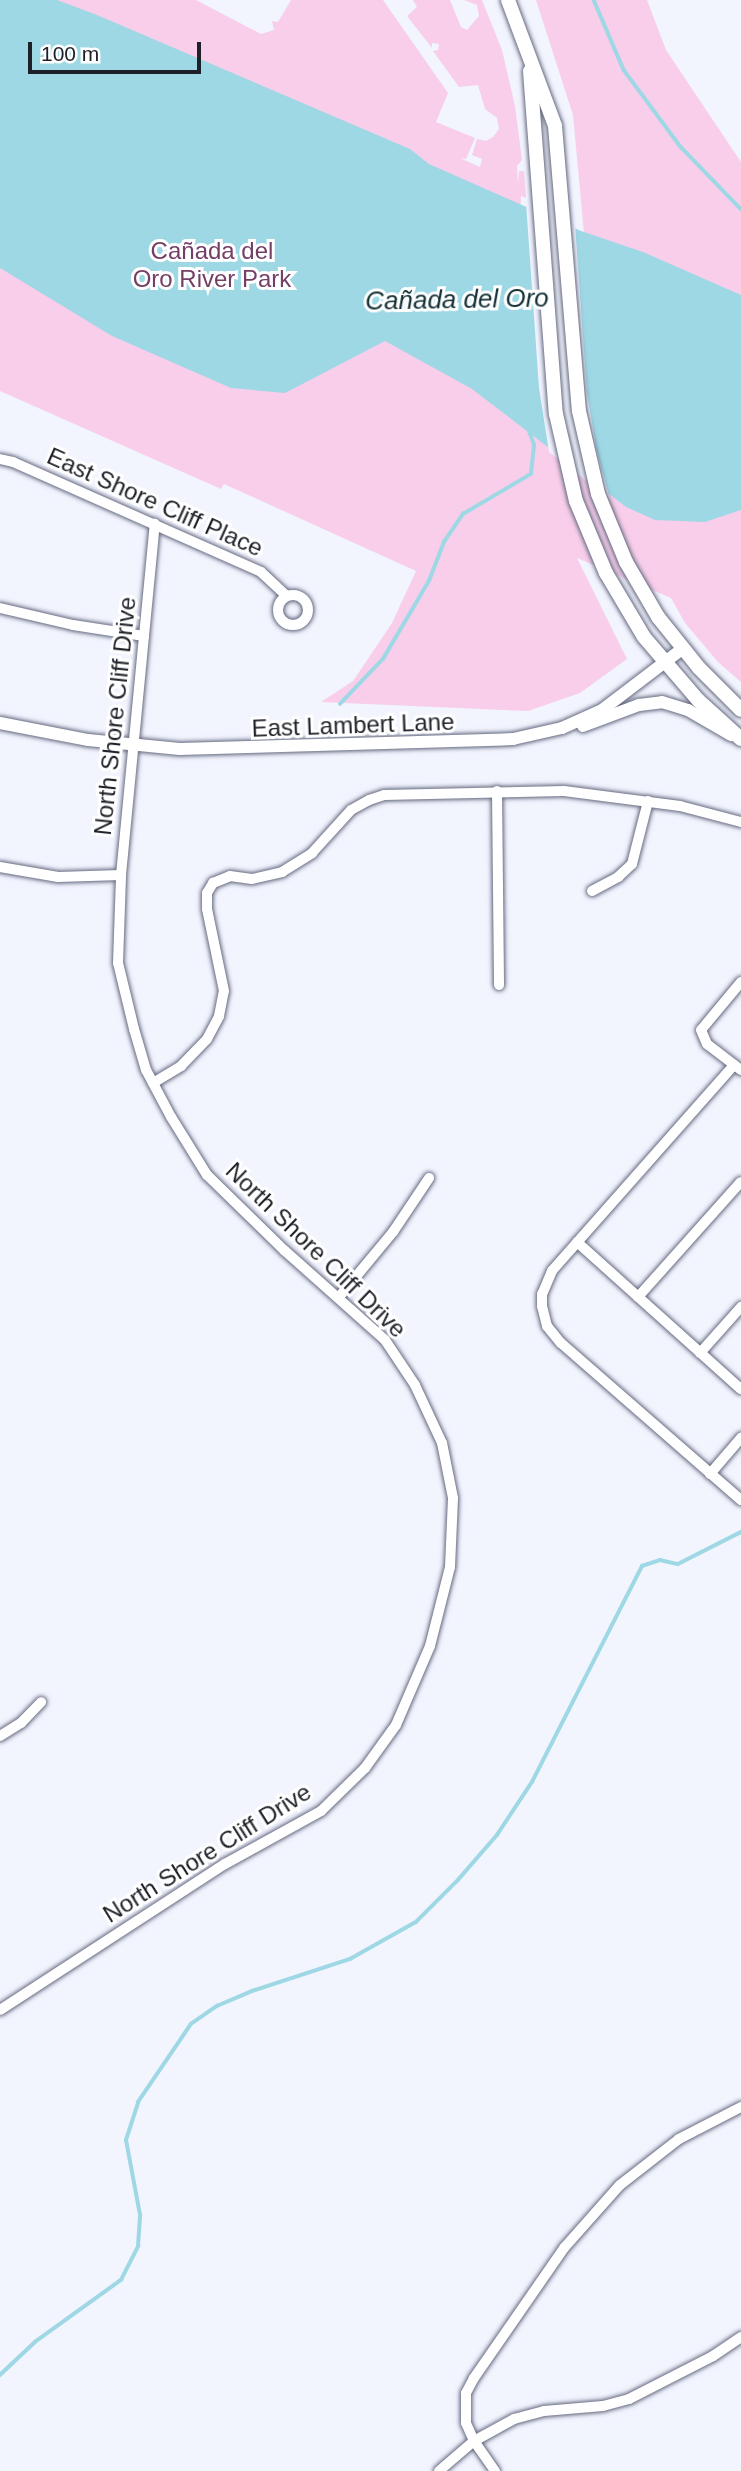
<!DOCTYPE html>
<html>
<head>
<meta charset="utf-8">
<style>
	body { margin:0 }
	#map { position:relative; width:741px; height:2471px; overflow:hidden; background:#f2f4fe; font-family:Helvetica,sans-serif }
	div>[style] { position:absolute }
	.green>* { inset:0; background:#f8ceeb }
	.water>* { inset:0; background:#9ed8e5 }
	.pier>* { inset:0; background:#f2f4fe }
	.stream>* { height:3.5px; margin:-1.75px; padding:0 1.75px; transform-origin:1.75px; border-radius:1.75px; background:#9ed8e5 }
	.roads { filter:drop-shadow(0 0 2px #656a80) drop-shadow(0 0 2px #656a80) }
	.minor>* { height:10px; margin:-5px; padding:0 5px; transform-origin:5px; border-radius:5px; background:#fff }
	.minor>.ring { margin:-5px; padding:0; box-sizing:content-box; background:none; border:10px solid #fff; border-radius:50% }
	.tertiary>* { height:12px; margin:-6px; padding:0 6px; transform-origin:6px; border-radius:6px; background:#fff }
	.secondary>* { height:14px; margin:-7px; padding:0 7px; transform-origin:7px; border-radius:7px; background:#fff }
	span { translate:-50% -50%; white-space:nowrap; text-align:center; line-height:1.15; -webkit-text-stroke:6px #fff; paint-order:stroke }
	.park-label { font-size:24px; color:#743f67 }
	.street-label { font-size:24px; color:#1e2028 }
	.water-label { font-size:26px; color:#112e34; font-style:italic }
	.scale { position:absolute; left:28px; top:42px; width:173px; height:32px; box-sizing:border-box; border:4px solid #1e2028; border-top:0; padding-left:9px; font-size:21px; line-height:24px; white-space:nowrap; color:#1e2028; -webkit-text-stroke:5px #fff; paint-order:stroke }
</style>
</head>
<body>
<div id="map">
	<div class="green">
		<div style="clip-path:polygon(0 0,196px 0,261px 34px,274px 30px,272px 21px,278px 22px,291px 0,383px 0,448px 93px,436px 122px,475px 138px,466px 159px,460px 158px,480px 167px,482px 159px,472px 155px,477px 139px,486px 141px,493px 137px,499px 129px,497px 118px,485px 109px,478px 85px,459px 87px,433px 51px,438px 50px,439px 44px,432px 43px,432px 48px,407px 16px,417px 7px,413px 0,450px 0,461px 27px,467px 30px,479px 16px,477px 5px,464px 0,482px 0,502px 50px,515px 106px,522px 160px,517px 166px,518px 185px,519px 171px,524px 171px,526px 198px,521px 196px,520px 220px,592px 319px,573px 115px,536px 0,647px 0,666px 50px,741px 162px,741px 682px,718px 662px,685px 623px,671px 598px,577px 558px,627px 659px,580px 693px,528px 711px,321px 702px,353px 681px,392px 623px,416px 571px,224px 484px,221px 489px,0 391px)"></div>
	</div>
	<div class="water">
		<div style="clip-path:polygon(0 0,57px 0,97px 15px,410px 149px,429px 164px,581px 231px,643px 252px,741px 295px,741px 510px,705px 522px,655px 520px,626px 507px,472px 389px,385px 341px,285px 393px,231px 388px,112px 336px,0 268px)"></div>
	</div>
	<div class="pier">
		<div style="clip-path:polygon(526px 203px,575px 224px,587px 393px,597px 452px,610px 499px,549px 452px,539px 388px)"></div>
	</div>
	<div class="stream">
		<div style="left:594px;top:0;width:76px;rotate:66.8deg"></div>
		<div style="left:624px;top:70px;width:96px;rotate:53.5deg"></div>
		<div style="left:681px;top:147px;width:86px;rotate:45.9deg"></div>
		<div style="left:340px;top:704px;width:62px;rotate:-46.3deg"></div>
		<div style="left:383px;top:659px;width:91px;rotate:-59.5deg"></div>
		<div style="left:429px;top:581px;width:42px;rotate:-69deg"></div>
		<div style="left:444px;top:542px;width:34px;rotate:-56deg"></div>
		<div style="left:463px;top:514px;width:79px;rotate:-30.5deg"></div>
		<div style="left:531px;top:474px;width:29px;rotate:-84deg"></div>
		<div style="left:534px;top:445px;width:15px;rotate:-110deg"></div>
		<div style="left:0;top:2375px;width:48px;rotate:-43.3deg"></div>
		<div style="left:35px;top:2342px;width:106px;rotate:-35.8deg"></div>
		<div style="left:121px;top:2280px;width:38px;rotate:-63deg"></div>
		<div style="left:138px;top:2246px;width:31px;rotate:-86deg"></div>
		<div style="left:140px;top:2215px;width:76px;rotate:-100.6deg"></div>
		<div style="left:126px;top:2140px;width:40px;rotate:-72deg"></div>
		<div style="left:138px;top:2102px;width:94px;rotate:-55.8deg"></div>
		<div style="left:191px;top:2024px;width:32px;rotate:-35deg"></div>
		<div style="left:217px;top:2006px;width:38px;rotate:-23deg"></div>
		<div style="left:252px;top:1991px;width:103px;rotate:-18.1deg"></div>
		<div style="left:350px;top:1959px;width:76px;rotate:-29.3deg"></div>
		<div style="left:416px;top:1922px;width:59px;rotate:-45deg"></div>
		<div style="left:458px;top:1880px;width:60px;rotate:-49.1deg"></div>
		<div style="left:497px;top:1835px;width:64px;rotate:-56.6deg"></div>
		<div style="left:532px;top:1782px;width:242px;rotate:-63deg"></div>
		<div style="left:642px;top:1566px;width:19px;rotate:-18deg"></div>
		<div style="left:660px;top:1560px;width:18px;rotate:13deg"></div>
		<div style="left:678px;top:1564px;width:71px;rotate:-26.9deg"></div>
	</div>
	<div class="roads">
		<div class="minor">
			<div style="left:0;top:459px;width:13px;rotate:13deg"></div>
			<div style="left:13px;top:462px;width:271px;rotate:23.9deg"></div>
			<div style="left:261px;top:572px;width:35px;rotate:43deg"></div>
			<div class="ring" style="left:278px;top:595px;width:20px;height:20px"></div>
			<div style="left:0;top:608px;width:75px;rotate:13.1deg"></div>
			<div style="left:73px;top:625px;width:72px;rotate:8.8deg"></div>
			<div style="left:497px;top:791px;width:194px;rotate:89.4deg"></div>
			<div style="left:0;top:867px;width:59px;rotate:9.8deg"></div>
			<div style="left:58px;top:877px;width:63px;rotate:-1.8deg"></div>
			<div style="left:592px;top:891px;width:30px;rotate:-28deg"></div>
			<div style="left:618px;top:877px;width:19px;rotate:-43deg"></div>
			<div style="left:632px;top:864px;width:65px;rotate:-75.7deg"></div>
			<div style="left:741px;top:982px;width:62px;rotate:129.8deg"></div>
			<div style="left:701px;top:1030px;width:15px;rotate:67deg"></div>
			<div style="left:707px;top:1044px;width:43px;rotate:37.4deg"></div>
			<div style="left:734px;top:1065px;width:275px;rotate:131.5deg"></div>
			<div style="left:552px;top:1271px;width:25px;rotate:113deg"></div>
			<div style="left:542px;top:1294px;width:12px;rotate:90deg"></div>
			<div style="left:542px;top:1306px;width:21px;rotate:76deg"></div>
			<div style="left:547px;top:1326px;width:22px;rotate:51deg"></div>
			<div style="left:561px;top:1343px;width:239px;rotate:41.1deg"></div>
			<div style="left:153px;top:1083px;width:33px;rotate:-31deg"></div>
			<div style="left:181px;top:1066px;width:37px;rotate:-46deg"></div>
			<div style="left:207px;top:1039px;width:26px;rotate:-62deg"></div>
			<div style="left:219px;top:1016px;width:25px;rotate:-79deg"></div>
			<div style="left:224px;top:991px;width:84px;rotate:-101.7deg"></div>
			<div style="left:207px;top:909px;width:16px;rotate:-90deg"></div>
			<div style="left:207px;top:893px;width:12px;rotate:-59deg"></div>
			<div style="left:213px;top:883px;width:18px;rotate:-22deg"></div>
			<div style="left:230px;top:876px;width:22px;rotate:8deg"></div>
			<div style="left:252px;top:879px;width:31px;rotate:-13deg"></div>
			<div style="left:282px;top:872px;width:36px;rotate:-32deg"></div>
			<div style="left:312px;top:853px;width:58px;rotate:-47.8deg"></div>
			<div style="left:351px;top:810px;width:21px;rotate:-29deg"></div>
			<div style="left:369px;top:800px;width:16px;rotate:-18deg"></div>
			<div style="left:384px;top:795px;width:180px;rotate:-1.3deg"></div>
			<div style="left:564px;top:791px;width:117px;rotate:7.4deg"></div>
			<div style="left:680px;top:806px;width:63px;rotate:14.7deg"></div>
			<div style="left:577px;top:1242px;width:220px;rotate:41.9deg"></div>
			<div style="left:339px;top:1297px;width:85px;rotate:-50.3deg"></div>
			<div style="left:393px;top:1232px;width:65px;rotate:-56.3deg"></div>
			<div style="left:638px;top:1297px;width:154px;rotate:-48.2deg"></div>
			<div style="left:700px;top:1353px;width:62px;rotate:-48.3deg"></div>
			<div style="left:710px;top:1474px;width:48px;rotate:-49.3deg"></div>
			<div style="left:0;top:1736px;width:25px;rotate:-32deg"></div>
			<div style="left:21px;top:1723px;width:29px;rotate:-46deg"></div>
			<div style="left:0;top:2010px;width:268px;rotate:-33deg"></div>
			<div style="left:225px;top:1864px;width:110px;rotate:-28.9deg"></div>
			<div style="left:321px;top:1811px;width:62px;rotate:-44.3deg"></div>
			<div style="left:365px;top:1768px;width:53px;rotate:-54.2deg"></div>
			<div style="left:396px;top:1725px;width:86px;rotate:-66.7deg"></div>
			<div style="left:430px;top:1646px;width:81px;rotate:-75.8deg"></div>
			<div style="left:450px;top:1567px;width:69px;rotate:-87.5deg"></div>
			<div style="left:453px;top:1498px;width:56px;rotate:-101.3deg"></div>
			<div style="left:442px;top:1443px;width:64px;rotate:-115deg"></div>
			<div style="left:415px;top:1385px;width:54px;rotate:-123.7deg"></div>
			<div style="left:385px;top:1340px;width:134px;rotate:-138.3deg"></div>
			<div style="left:285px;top:1251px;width:109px;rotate:-135.7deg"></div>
			<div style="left:207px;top:1175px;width:68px;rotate:-121.8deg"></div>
			<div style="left:171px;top:1117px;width:53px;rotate:-118deg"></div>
			<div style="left:146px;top:1070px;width:43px;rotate:-106.3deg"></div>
			<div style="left:134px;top:1029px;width:68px;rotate:-103.6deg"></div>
			<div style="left:118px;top:963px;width:88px;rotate:-88deg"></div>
			<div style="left:121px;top:875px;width:353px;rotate:-84.5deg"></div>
			<div style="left:439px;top:2471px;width:46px;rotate:-40.6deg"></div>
			<div style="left:474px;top:2441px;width:46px;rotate:-28.8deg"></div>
			<div style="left:514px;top:2419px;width:31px;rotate:-15deg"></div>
			<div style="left:544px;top:2411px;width:59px;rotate:-4.8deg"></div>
			<div style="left:603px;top:2406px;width:27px;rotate:-15deg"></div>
			<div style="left:629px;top:2399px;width:94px;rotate:-27.1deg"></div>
			<div style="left:713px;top:2356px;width:34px;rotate:-34deg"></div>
			<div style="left:495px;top:2471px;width:37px;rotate:-125deg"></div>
			<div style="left:474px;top:2441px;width:20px;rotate:-114deg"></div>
			<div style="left:466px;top:2423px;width:30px;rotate:-90deg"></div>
			<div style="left:466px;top:2393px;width:17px;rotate:-62deg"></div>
			<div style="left:474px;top:2378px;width:158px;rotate:-55.3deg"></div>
			<div style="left:564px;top:2248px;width:84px;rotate:-48.4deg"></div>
			<div style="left:620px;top:2185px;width:75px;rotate:-37.9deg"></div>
			<div style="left:679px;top:2139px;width:70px;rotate:-27.3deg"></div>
		</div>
		<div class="tertiary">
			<div style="left:0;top:723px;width:90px;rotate:10.9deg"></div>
			<div style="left:88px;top:740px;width:92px;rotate:5.6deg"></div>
			<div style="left:180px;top:749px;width:333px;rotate:-1.7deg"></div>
			<div style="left:513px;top:739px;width:50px;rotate:-12.7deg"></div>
			<div style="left:562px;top:728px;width:44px;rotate:-24.2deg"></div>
			<div style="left:602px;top:710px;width:101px;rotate:-37.3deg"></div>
			<div style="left:583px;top:726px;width:60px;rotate:-20.6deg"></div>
			<div style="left:639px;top:705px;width:23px;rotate:-7deg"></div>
			<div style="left:662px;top:702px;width:27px;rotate:17deg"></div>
			<div style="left:688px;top:710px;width:50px;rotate:30.2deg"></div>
		</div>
		<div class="secondary">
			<div style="left:508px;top:0;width:134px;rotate:69.5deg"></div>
			<div style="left:555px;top:126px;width:286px;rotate:85.2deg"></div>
			<div style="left:579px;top:411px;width:85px;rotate:77.1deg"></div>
			<div style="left:598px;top:494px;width:74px;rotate:67.6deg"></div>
			<div style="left:626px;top:562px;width:64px;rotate:59.8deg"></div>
			<div style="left:658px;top:617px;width:65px;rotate:51.2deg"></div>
			<div style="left:699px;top:668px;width:59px;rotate:45deg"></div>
			<div style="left:530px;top:71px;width:344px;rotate:85.7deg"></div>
			<div style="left:556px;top:414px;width:89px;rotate:77.1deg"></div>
			<div style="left:576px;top:501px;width:78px;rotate:67.4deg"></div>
			<div style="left:606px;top:573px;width:74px;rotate:59.3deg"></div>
			<div style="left:644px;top:637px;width:83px;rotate:49.4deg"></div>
			<div style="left:698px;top:700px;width:58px;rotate:42.2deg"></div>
		</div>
	</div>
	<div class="park-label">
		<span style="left:212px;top:265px">Cañada del<br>Oro River Park</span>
	</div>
	<div class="street-label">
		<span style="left:155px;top:502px;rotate:24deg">East Shore Cliff Place</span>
		<span style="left:115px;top:716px;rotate:-84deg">North Shore Cliff Drive</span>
		<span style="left:353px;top:725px;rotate:-2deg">East Lambert Lane</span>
		<span style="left:316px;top:1250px;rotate:44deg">North Shore Cliff Drive</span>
		<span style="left:207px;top:1853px;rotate:-32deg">North Shore Cliff Drive</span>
	</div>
	<div class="water-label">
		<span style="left:457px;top:300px;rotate:-1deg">Cañada del Oro</span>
	</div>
	<div class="scale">100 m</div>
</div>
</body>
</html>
